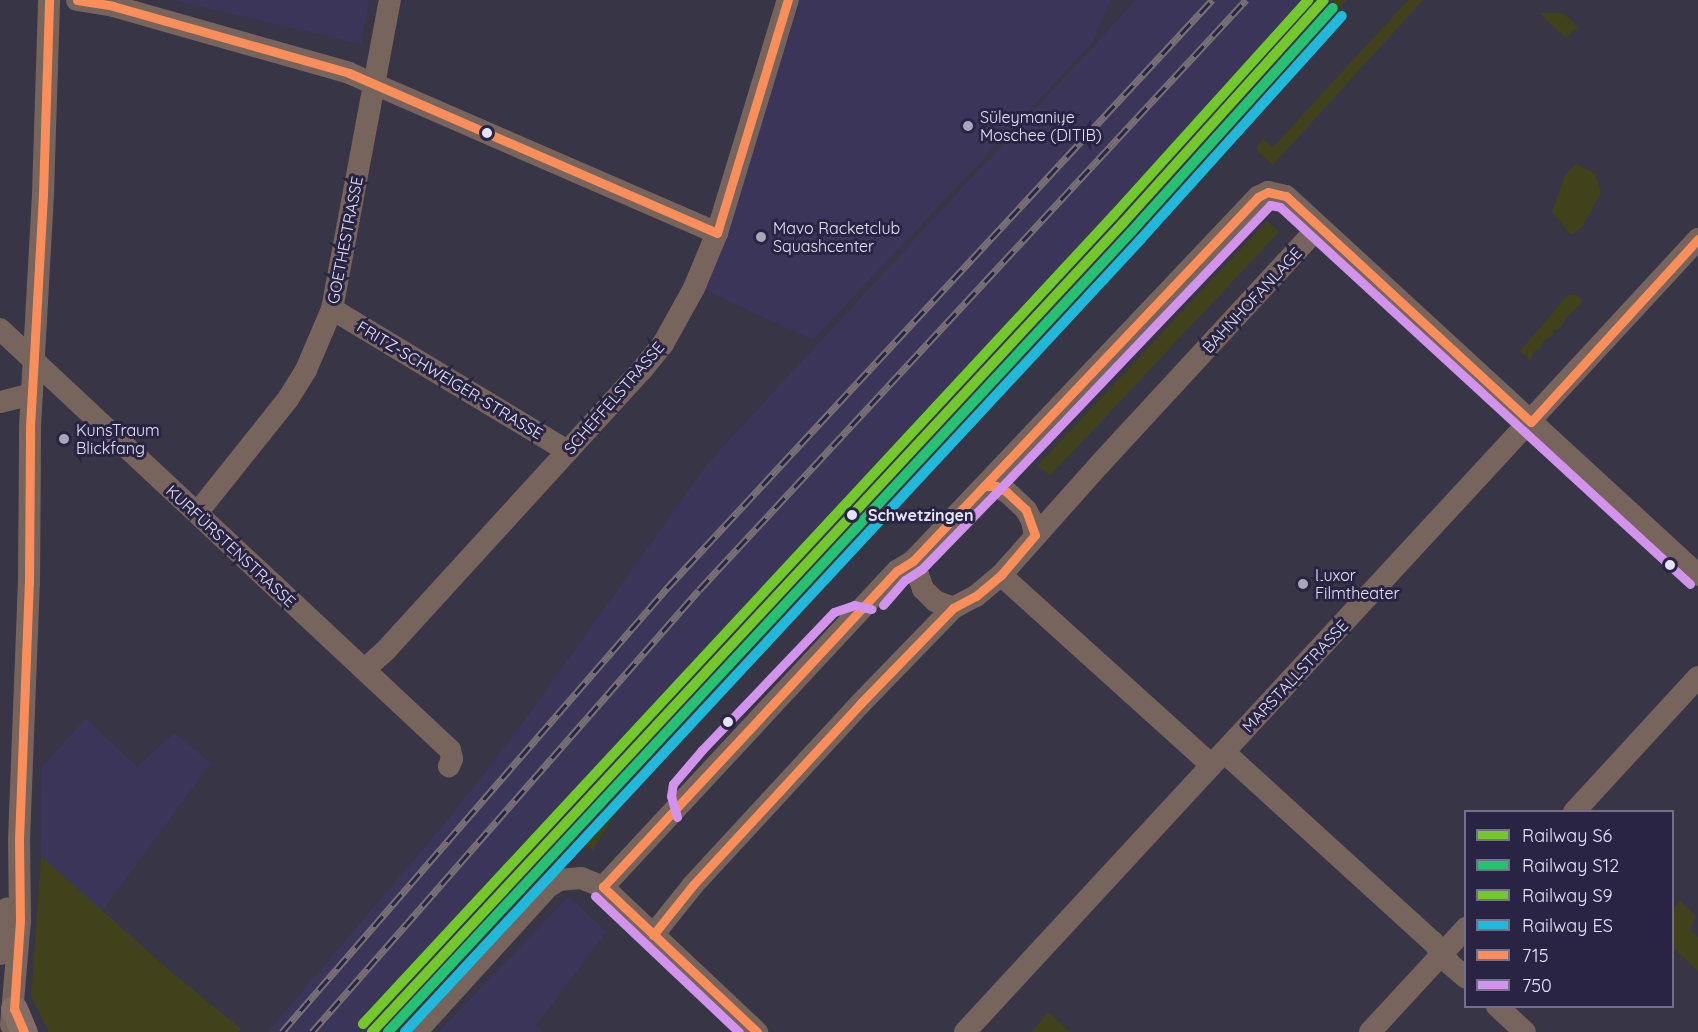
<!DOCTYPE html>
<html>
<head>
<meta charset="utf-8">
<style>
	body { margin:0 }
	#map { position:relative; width:1698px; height:1032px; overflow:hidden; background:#383547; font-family:Quicksand,sans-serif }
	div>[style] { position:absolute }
	.built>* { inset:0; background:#3b3659 }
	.green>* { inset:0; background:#41411b }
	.minor>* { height:22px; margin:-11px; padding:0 11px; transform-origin:11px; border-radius:11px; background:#77645c }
	.major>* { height:27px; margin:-13.5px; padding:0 13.5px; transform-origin:13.5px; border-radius:13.5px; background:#836e67 }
	.rail>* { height:7px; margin-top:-3.5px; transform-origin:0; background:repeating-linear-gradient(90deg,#292443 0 14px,#797074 0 28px); box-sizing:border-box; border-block:2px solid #797074 }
	.bus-1>* { height:9px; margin:-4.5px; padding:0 4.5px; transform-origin:4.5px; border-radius:4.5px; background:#fa8e5a }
	.bus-2>* { height:9px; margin:-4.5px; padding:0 4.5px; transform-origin:4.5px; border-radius:4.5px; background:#d193ec }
	.rail-1>* { height:10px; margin:-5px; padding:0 5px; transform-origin:5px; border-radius:5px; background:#73c82c }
	.rail-2>* { height:10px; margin:-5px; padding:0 5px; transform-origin:5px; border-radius:5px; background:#26c172 }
	.rail-3>* { height:10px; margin:-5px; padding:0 5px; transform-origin:5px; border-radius:5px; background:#73c82c }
	.rail-4>* { height:10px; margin:-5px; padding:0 5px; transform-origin:5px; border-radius:5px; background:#20b9da }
	.dots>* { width:16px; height:16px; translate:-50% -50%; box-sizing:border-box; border:3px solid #292443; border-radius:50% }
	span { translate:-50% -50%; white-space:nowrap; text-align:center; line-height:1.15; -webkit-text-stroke:6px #292443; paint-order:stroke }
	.poi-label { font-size:16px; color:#e5e3f8 }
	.left { translate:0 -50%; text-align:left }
	.street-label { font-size:16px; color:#e5e3f8 }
	.stop-label { font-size:16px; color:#e5e3f8; font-weight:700 }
	.legend { position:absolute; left:1464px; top:810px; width:210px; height:198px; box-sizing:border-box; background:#292443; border:2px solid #74708b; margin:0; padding:8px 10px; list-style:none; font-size:18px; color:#e5e3f8 }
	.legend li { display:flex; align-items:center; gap:12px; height:30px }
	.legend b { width:30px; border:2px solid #74708b }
</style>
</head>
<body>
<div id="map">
	<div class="built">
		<div style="clip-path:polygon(172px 0,369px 0,361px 44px)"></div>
		<div style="clip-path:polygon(801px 0,1111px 0,1092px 43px,813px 340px,703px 289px)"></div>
		<div style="clip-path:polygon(1136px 0,1347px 0,1153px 212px,870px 503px,385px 1032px,268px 1032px,446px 822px,512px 738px,708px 463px)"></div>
		<div style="clip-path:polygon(86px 718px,137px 767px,174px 733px,211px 763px,102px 911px,41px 856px,42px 767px)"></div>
		<div style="clip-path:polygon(567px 898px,572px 899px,606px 932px,536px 1026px,544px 1032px,439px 1032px)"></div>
	</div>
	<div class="green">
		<div style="clip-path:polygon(1334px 0,1347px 0,1153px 212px,1147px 207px)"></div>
		<div style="clip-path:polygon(1408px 0,1423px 0,1273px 165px,1258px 152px,1257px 147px,1263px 139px,1273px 147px)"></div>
		<div style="clip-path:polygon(1539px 13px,1563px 13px,1578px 27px,1566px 38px)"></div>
		<div style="clip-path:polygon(1576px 164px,1596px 174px,1601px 193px,1583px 226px,1571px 235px,1552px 212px,1565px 175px)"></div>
		<div style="clip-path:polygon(1267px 221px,1279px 232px,1050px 476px,1038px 465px)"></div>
		<div style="clip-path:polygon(1575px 294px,1583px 302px,1568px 316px,1560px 328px,1553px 331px,1553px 335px,1545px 340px,1539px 350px,1535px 351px,1530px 360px,1520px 351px,1568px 295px)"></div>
		<div style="clip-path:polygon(623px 795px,625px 798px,593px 850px,580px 843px)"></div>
		<div style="clip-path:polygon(41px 856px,169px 970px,241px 1029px,238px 1032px,49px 1032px,31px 996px)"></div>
		<div style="clip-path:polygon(1680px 901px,1696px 916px,1690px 930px,1698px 937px,1698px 971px,1673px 948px,1673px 909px)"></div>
		<div style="clip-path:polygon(1049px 1012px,1070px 1032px,1031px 1032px)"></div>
	</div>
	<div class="minor">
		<div style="left:77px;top:0;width:36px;rotate:9deg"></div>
		<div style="left:113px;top:6px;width:245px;rotate:15.8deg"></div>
		<div style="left:349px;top:73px;width:401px;rotate:23.5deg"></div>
		<div style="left:332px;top:309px;width:275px;rotate:31.1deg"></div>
		<div style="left:0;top:329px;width:616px;rotate:43.09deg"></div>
		<div style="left:450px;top:750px;width:9px;rotate:77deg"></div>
		<div style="left:452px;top:759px;width:8px;rotate:113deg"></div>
		<div style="left:0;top:402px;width:33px;rotate:-14deg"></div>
		<div style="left:986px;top:486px;width:10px"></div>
		<div style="left:996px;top:486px;width:13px;rotate:29deg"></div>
		<div style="left:1007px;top:492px;width:26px;rotate:43deg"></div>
		<div style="left:1026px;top:510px;width:13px;rotate:61deg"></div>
		<div style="left:1032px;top:521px;width:14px;rotate:78deg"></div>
		<div style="left:197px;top:513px;width:146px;rotate:-51.4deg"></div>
		<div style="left:288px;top:399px;width:34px;rotate:-58deg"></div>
		<div style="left:306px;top:370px;width:66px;rotate:-66.9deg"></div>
		<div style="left:332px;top:309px;width:314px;rotate:-79.4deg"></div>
		<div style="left:913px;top:561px;width:30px;rotate:70deg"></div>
		<div style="left:923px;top:589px;width:17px;rotate:45deg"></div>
		<div style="left:935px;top:601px;width:19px;rotate:21deg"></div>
		<div style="left:1001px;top:575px;width:283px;rotate:42.1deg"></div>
		<div style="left:365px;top:669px;width:28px;rotate:-42deg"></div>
		<div style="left:386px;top:650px;width:378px;rotate:-47.6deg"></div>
		<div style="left:641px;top:371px;width:35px;rotate:-51deg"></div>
		<div style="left:663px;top:344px;width:64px;rotate:-61deg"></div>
		<div style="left:694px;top:288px;width:60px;rotate:-67.3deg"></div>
		<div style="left:717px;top:233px;width:244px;rotate:-73.1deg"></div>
		<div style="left:1224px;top:752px;width:282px;rotate:42.3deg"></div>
		<div style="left:1433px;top:942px;width:28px;rotate:52deg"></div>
		<div style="left:1450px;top:964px;width:21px;rotate:41deg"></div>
		<div style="left:1574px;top:812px;width:183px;rotate:-47.4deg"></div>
		<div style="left:603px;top:887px;width:432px;rotate:-47.1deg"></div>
		<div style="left:897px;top:571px;width:19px;rotate:-32deg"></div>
		<div style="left:913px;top:561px;width:502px;rotate:-46.54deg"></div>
		<div style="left:1258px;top:197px;width:11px;rotate:-27deg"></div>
		<div style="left:1268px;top:192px;width:18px;rotate:13deg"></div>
		<div style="left:1286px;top:196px;width:560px;rotate:42.61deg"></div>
		<div style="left:653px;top:935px;width:64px;rotate:-51.3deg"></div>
		<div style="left:693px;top:885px;width:246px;rotate:-47.3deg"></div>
		<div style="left:860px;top:704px;width:134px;rotate:-45.9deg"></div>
		<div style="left:953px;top:608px;width:26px;rotate:-28deg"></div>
		<div style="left:976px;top:596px;width:33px;rotate:-40deg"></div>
		<div style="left:1001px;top:575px;width:147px;rotate:-48.3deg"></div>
		<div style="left:1099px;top:465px;width:324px;rotate:-47.3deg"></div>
		<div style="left:0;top:954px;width:46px;rotate:-81.2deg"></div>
		<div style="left:1497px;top:1006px;width:38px;rotate:43deg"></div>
		<div style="left:11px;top:1025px;width:105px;rotate:-85.1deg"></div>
		<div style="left:20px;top:920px;width:80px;rotate:-90.7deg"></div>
		<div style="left:19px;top:840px;width:257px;rotate:-87.8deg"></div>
		<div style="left:29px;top:583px;width:156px;rotate:-89.6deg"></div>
		<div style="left:30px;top:427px;width:233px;rotate:-86.8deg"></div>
		<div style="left:43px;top:194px;width:194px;rotate:-88.2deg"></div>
		<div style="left:416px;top:1032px;width:196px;rotate:-47.7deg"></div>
		<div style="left:548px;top:887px;width:13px;rotate:-32deg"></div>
		<div style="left:559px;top:880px;width:22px;rotate:-5deg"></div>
		<div style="left:581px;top:878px;width:24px;rotate:22deg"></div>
		<div style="left:603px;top:887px;width:212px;rotate:43.3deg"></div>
		<div style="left:965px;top:1032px;width:1080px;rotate:-47.25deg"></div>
		<div style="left:1370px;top:1032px;width:142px;rotate:-47.3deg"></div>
	</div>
	<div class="major">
		<div style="left:14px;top:1009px;width:25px;rotate:67deg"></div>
	</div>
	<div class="rail">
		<div style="left:282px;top:1032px;width:588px;rotate:-49.07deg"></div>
		<div style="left:667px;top:588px;width:802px;rotate:-47.17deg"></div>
		<div style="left:312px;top:1032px;width:587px;rotate:-48.8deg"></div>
		<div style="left:699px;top:590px;width:805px;rotate:-47.17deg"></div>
	</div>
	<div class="bus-1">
		<div style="left:77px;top:0;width:36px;rotate:9deg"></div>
		<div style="left:113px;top:6px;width:245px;rotate:15.8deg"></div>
		<div style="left:349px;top:73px;width:401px;rotate:23.5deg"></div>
		<div style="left:717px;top:233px;width:244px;rotate:-73.1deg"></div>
		<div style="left:653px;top:935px;width:64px;rotate:-51.3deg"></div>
		<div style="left:693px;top:885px;width:246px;rotate:-47.3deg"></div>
		<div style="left:860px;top:704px;width:134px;rotate:-45.9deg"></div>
		<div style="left:953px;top:608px;width:26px;rotate:-28deg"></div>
		<div style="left:976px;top:596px;width:33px;rotate:-40deg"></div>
		<div style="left:1001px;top:575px;width:52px;rotate:-49.6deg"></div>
		<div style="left:1035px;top:535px;width:27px;rotate:-110deg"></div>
		<div style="left:1026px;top:510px;width:26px;rotate:-137deg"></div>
		<div style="left:1007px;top:492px;width:13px;rotate:-151deg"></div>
		<div style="left:996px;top:486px;width:10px;rotate:180deg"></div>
		<div style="left:24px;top:1032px;width:25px;rotate:-113deg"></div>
		<div style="left:14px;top:1009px;width:89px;rotate:-86.1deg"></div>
		<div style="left:20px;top:920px;width:80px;rotate:-90.7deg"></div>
		<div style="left:19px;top:840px;width:257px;rotate:-87.8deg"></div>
		<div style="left:29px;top:583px;width:156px;rotate:-89.6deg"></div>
		<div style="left:30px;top:427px;width:233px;rotate:-86.8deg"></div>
		<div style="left:43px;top:194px;width:194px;rotate:-88.2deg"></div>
		<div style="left:757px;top:1032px;width:212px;rotate:-136.7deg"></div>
		<div style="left:603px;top:887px;width:432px;rotate:-47.1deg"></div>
		<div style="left:897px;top:571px;width:19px;rotate:-32deg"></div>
		<div style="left:913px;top:561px;width:502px;rotate:-46.54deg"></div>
		<div style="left:1258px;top:197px;width:11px;rotate:-27deg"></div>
		<div style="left:1268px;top:192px;width:18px;rotate:13deg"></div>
		<div style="left:1286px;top:196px;width:333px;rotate:42.7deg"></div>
		<div style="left:1531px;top:422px;width:248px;rotate:-47.6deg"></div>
	</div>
	<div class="bus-2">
		<div style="left:883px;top:605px;width:33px;rotate:-49deg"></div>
		<div style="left:905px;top:580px;width:20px;rotate:-33deg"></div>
		<div style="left:922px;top:569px;width:105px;rotate:-45.8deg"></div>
		<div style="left:995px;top:494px;width:399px;rotate:-46.4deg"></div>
		<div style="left:1270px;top:205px;width:10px;rotate:11deg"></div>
		<div style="left:1280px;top:207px;width:557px;rotate:42.6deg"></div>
		<div style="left:677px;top:817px;width:22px;rotate:-106deg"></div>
		<div style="left:671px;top:796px;width:12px;rotate:-81deg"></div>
		<div style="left:673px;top:784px;width:45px;rotate:-49.5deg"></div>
		<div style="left:702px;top:750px;width:191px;rotate:-46.3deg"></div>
		<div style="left:834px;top:612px;width:21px;rotate:-19deg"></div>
		<div style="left:854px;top:605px;width:18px;rotate:13deg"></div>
		<div style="left:595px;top:896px;width:198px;rotate:43.4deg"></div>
	</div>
	<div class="rail-1">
		<div style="left:372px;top:1032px;width:1104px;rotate:-47.13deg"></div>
		<div style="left:1123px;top:223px;width:300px;rotate:-48deg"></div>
	</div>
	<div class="rail-2">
		<div style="left:388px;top:1032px;width:1093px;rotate:-47.11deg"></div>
		<div style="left:1132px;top:231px;width:300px;rotate:-48deg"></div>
	</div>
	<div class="rail-3">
		<div style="left:363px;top:1024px;width:1104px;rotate:-47.13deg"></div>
		<div style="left:1114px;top:215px;width:290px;rotate:-47.9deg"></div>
	</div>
	<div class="rail-4">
		<div style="left:405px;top:1032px;width:1082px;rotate:-47.13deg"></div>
		<div style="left:1141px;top:239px;width:300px;rotate:-48deg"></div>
	</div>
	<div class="dots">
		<div style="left:968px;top:126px;background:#a8a6ba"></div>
		<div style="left:487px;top:133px;background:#e5e3f8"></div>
		<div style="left:761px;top:237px;background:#a8a6ba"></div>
		<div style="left:64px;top:439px;background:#a8a6ba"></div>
		<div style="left:852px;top:515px;background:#e5e3f8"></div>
		<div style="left:1670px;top:565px;background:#e5e3f8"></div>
		<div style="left:1303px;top:584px;background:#a8a6ba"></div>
		<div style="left:728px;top:722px;background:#e5e3f8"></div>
	</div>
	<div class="poi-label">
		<span class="left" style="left:980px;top:126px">Süleymaniye<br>Moschee (DITIB)</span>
		<span class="left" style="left:773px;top:237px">Mavo Racketclub<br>Squashcenter</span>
		<span class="left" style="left:76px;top:439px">KunsTraum<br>Blickfang</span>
		<span class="left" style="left:1315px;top:584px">Luxor<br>Filmtheater</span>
	</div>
	<div class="street-label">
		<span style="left:345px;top:240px;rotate:-79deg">GOETHESTRASSE</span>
		<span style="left:1252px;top:300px;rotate:-47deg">BAHNHOFANLAGE</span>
		<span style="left:450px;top:380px;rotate:31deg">FRITZ-SCHWEIGER-STRASSE</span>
		<span style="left:614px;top:398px;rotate:-49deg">SCHEFFELSTRASSE</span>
		<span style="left:231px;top:546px;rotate:43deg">KURFÜRSTENSTRASSE</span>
		<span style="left:1295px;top:676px;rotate:-47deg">MARSTALLSTRASSE</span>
	</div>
	<div class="stop-label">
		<span class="left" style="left:868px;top:515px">Schwetzingen</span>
	</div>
	<ul class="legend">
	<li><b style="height:8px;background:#73c82c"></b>Railway S6</li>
	<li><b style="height:8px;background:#26c172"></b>Railway S12</li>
	<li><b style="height:8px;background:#73c82c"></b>Railway S9</li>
	<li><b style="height:8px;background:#20b9da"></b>Railway ES</li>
	<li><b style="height:8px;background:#fa8e5a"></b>715</li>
	<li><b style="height:8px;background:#d193ec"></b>750</li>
	</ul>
</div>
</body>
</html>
